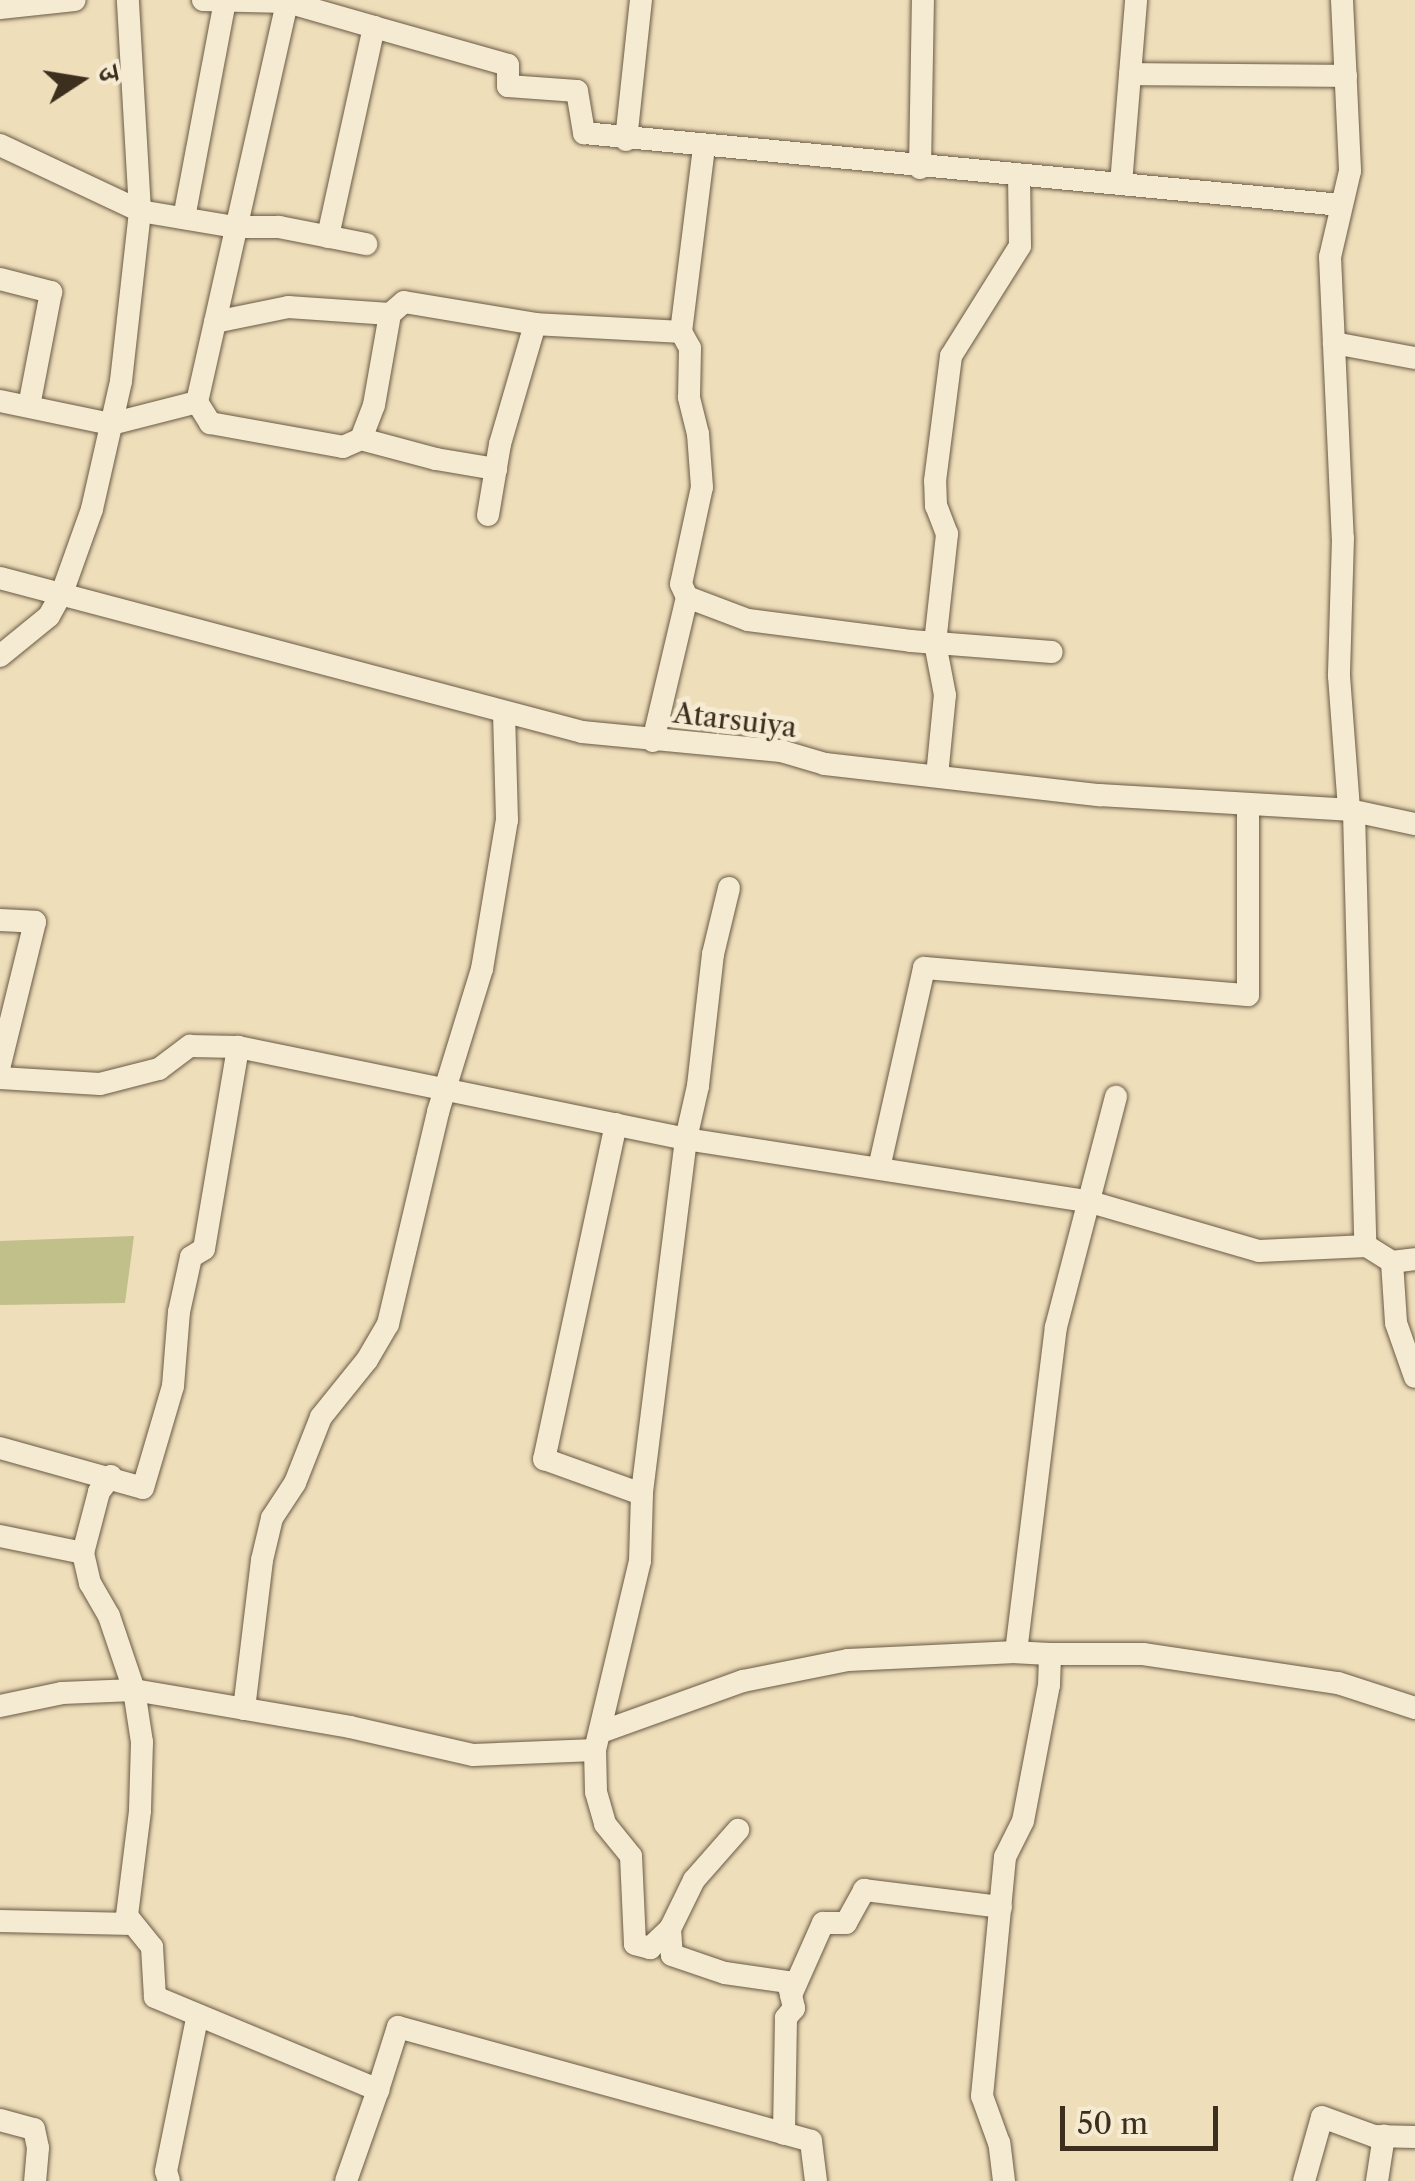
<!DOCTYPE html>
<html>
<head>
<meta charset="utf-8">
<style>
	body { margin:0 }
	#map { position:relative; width:1415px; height:2181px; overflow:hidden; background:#efdeba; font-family:"Libre Caslon Text","Noto Serif Devanagari",serif }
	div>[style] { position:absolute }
	.green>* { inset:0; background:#c1bf8a }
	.roads { filter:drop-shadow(0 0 2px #695b45) drop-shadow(0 0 2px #695b45) }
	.minor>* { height:22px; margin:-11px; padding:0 11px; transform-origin:11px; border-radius:11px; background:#f5ead2 }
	span { translate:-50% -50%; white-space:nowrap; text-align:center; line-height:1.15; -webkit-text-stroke:10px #f5ead2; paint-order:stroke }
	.street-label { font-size:28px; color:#3c2f1e }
	.north { position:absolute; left:30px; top:30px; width:100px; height:100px; -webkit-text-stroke:8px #f5ead2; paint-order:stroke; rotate:78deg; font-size:28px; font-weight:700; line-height:40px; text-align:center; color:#3c2f1e }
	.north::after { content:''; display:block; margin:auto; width:35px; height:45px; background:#3c2f1e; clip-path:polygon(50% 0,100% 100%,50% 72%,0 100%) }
	.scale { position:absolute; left:1060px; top:2106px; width:158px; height:45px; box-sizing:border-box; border:5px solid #3c2f1e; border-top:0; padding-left:12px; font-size:30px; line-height:35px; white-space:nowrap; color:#3c2f1e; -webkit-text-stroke:8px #f5ead2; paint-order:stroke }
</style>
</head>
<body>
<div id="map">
	<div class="green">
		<div style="clip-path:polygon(134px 1236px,125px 1303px,0 1305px,0 1241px)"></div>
	</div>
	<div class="roads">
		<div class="minor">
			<div style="left:203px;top:0;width:84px;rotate:1.4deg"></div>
			<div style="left:287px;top:2px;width:91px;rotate:16deg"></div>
			<div style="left:374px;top:27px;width:215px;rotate:102.4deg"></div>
			<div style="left:1342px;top:0;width:171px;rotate:87.3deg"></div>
			<div style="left:1350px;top:171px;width:88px;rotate:103.1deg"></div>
			<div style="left:1330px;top:257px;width:281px;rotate:87.4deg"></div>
			<div style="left:1343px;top:538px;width:138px;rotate:91.7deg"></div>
			<div style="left:1339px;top:676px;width:134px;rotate:85.7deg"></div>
			<div style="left:0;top:8px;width:75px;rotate:-6.1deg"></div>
			<div style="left:374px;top:27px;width:139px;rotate:15.8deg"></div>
			<div style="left:508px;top:65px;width:21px;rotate:90deg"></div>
			<div style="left:508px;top:86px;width:69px;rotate:4.1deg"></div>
			<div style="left:577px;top:91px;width:43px;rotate:80.5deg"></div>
			<div style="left:584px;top:133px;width:761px;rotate:5.43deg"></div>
			<div style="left:1130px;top:74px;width:216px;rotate:0.5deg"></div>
			<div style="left:626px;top:140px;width:141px;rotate:-83.9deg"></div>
			<div style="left:0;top:145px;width:155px;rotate:25.2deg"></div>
			<div style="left:140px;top:211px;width:96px;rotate:9.6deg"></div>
			<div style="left:235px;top:227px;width:44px"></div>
			<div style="left:279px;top:227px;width:89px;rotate:11.1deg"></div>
			<div style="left:920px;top:168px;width:168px;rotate:-89deg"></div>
			<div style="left:1121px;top:184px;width:185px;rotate:-85.3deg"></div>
			<div style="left:184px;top:218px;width:220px;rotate:-79.3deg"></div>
			<div style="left:0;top:279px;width:53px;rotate:14.3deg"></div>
			<div style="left:51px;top:292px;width:116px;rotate:100.9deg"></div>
			<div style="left:215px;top:322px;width:75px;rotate:-11.6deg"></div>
			<div style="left:288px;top:307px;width:102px;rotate:3.9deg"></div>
			<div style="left:390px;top:314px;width:18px;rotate:-41deg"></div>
			<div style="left:404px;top:302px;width:133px;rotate:9.5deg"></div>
			<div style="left:1334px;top:343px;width:82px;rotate:10.5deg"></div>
			<div style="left:0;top:401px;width:113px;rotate:11.7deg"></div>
			<div style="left:111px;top:424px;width:89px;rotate:-14.3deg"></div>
			<div style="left:197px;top:402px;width:25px;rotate:58deg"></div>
			<div style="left:210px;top:423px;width:135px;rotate:10.2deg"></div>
			<div style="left:343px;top:447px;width:20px;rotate:-24deg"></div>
			<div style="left:361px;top:439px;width:36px;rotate:-69deg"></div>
			<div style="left:374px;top:405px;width:92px;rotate:-80deg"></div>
			<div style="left:197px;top:402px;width:410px;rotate:-77.3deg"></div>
			<div style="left:361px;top:439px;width:78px;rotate:14.9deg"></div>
			<div style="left:436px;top:459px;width:61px;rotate:9.5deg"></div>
			<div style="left:488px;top:515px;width:72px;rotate:-80.4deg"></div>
			<div style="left:500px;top:444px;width:125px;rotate:-73.7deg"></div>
			<div style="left:535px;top:324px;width:146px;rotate:3.1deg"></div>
			<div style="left:0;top:578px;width:602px;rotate:14.82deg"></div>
			<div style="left:582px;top:732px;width:200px;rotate:5.5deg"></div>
			<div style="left:781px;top:751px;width:46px;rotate:16.5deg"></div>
			<div style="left:825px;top:764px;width:276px;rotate:6.5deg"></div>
			<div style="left:1099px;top:795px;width:250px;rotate:3.4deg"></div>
			<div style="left:1349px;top:810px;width:67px;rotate:12deg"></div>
			<div style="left:687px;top:597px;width:65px;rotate:20.7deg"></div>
			<div style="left:748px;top:620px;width:164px;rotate:7.3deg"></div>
			<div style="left:911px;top:641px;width:141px;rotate:4.5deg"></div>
			<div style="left:0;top:656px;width:63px;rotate:-39.2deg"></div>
			<div style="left:49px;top:616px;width:26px;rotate:-61deg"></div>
			<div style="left:62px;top:593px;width:89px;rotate:-70.3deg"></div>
			<div style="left:92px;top:509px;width:131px;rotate:-77.2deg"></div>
			<div style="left:121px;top:381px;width:171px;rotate:-83.6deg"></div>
			<div style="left:140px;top:211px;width:211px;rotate:-93.3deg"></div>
			<div style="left:653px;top:741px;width:148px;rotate:-76.7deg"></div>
			<div style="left:687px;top:597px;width:14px;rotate:-115deg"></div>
			<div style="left:681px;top:584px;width:99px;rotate:-77.8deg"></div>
			<div style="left:702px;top:487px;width:53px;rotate:-94.3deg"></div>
			<div style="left:698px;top:434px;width:38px;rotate:-104deg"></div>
			<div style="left:689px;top:397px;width:49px;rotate:-88.8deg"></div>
			<div style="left:690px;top:348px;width:18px;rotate:-119deg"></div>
			<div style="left:681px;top:332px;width:186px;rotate:-82.9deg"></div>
			<div style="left:937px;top:776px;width:81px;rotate:-84.4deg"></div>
			<div style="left:945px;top:695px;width:53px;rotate:-100.9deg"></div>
			<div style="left:935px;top:643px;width:110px;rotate:-83.7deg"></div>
			<div style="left:947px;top:534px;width:30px;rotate:-111deg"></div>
			<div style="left:936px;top:506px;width:25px;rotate:-92deg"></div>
			<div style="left:935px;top:481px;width:126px;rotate:-82.7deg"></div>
			<div style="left:951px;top:356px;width:130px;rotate:-57.9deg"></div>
			<div style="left:1020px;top:246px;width:69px;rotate:-90.8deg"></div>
			<div style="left:1354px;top:812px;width:433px;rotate:88.5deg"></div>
			<div style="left:1365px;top:1245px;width:32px;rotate:32deg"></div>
			<div style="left:1392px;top:1262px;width:23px;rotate:-7deg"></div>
			<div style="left:729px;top:888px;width:68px;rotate:103.6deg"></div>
			<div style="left:713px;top:954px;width:133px;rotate:96.5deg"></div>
			<div style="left:698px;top:1086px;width:54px;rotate:102.8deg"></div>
			<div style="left:686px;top:1139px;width:406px;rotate:8.8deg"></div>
			<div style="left:1087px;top:1201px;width:179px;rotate:16.2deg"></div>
			<div style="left:1259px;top:1251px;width:108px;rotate:-2.7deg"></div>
			<div style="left:0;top:920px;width:35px;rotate:3deg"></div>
			<div style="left:35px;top:922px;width:147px;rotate:103.8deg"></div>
			<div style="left:0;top:1078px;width:100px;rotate:3.4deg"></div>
			<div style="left:100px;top:1084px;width:61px;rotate:-14.3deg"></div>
			<div style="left:159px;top:1069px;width:39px;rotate:-37deg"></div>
			<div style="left:190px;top:1046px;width:48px;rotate:1.2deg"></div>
			<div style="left:238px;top:1047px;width:457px;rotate:11.6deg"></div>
			<div style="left:686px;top:1139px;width:358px;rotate:97.1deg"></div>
			<div style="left:642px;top:1494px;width:67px;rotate:91.7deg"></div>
			<div style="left:640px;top:1561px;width:194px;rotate:103.4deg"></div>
			<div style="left:595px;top:1750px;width:42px;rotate:88.6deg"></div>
			<div style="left:596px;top:1792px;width:33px;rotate:74deg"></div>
			<div style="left:605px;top:1824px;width:41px;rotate:50.9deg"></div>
			<div style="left:631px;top:1856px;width:88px;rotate:87.4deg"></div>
			<div style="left:635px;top:1944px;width:16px;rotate:15deg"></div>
			<div style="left:650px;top:1948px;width:28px;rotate:-44deg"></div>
			<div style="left:670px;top:1929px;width:55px;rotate:-63.9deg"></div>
			<div style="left:694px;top:1880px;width:67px;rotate:-48.7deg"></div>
			<div style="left:616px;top:1124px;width:343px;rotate:102.1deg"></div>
			<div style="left:544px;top:1459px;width:104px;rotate:19.7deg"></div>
			<div style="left:879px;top:1168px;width:205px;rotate:-77.3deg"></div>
			<div style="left:924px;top:968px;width:325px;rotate:4.8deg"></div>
			<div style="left:1248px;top:995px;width:191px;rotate:-90deg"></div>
			<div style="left:1392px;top:1262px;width:61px;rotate:86.2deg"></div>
			<div style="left:1396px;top:1323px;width:57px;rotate:70.6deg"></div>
			<div style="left:0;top:1448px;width:148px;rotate:15.6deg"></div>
			<div style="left:143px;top:1488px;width:106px;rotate:-73.6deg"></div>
			<div style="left:173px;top:1386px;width:74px;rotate:-85.4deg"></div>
			<div style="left:179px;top:1312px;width:56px;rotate:-77.7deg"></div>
			<div style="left:191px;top:1257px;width:15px;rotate:-32deg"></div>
			<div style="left:204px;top:1249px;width:205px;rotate:-80.4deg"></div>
			<div style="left:111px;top:1476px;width:20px;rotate:127deg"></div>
			<div style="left:99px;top:1492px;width:63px;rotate:104.7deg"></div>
			<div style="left:83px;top:1553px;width:31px;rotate:77deg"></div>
			<div style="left:90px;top:1583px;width:38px;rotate:60deg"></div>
			<div style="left:109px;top:1616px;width:78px;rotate:71.3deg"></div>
			<div style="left:134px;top:1690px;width:219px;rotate:9.7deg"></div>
			<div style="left:350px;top:1727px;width:126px;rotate:12.8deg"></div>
			<div style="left:473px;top:1755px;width:122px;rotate:-2.3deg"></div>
			<div style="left:0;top:1536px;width:85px;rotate:11.6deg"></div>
			<div style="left:1050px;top:1654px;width:93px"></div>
			<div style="left:1143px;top:1654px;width:197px;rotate:8.5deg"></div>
			<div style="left:1338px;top:1683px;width:81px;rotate:18deg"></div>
			<div style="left:0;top:1706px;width:63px;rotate:-11.8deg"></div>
			<div style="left:62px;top:1693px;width:72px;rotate:-2.4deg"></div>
			<div style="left:134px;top:1690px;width:53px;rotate:81.3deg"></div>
			<div style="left:142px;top:1742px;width:69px;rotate:91.7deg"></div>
			<div style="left:140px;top:1811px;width:106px;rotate:97.1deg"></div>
			<div style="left:127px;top:1916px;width:40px;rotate:51deg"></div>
			<div style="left:152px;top:1947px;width:50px;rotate:86.6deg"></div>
			<div style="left:155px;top:1997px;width:242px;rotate:22.6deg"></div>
			<div style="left:378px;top:2090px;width:96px;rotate:109.4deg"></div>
			<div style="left:244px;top:1709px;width:150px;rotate:-83.1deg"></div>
			<div style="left:262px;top:1560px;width:43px;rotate:-76.6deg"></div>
			<div style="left:272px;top:1518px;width:42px;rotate:-56.7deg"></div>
			<div style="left:295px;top:1483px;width:71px;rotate:-68.5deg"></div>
			<div style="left:321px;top:1417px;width:73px;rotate:-51.1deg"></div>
			<div style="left:367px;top:1360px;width:42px;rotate:-59.7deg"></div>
			<div style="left:388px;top:1324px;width:218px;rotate:-76.7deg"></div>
			<div style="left:438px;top:1112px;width:150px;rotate:-72.9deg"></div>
			<div style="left:482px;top:969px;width:151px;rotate:-80.5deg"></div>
			<div style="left:507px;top:820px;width:108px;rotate:-91.6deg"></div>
			<div style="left:601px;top:1732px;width:151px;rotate:-19.8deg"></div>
			<div style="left:743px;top:1681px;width:107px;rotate:-11.3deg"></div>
			<div style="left:848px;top:1660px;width:168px;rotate:-2.7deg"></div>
			<div style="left:0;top:1921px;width:132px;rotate:1.3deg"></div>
			<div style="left:670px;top:1929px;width:26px;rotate:86deg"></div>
			<div style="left:672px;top:1955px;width:56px;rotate:18.8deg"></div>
			<div style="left:725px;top:1973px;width:64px;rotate:8.1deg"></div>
			<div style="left:788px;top:1982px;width:27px;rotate:77deg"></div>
			<div style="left:794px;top:2008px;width:13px;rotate:129deg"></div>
			<div style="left:786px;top:2018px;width:116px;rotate:91deg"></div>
			<div style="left:791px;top:1995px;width:79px;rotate:-66deg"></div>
			<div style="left:823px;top:1923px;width:23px"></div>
			<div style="left:846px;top:1923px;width:38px;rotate:-61deg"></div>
			<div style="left:864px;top:1890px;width:138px;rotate:7.1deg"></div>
			<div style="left:378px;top:2090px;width:66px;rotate:-72.4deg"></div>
			<div style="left:398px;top:2027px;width:428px;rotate:15.4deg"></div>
			<div style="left:811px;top:2141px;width:40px;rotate:82.9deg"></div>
			<div style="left:0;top:2120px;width:35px;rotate:15deg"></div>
			<div style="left:34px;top:2129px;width:19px;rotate:78deg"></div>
			<div style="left:38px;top:2148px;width:33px;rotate:95deg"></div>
			<div style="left:169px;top:2181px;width:10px;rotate:-107deg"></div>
			<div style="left:166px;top:2171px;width:156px;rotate:-78.5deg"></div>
			<div style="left:1004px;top:2181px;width:38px;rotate:-97deg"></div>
			<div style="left:999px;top:2143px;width:50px;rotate:-109.9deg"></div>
			<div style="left:982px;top:2096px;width:240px;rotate:-84.5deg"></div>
			<div style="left:1005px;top:1857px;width:40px;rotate:-63.4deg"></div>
			<div style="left:1023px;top:1821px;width:138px;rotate:-79.2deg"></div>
			<div style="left:1049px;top:1685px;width:31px;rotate:-88deg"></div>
			<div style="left:1050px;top:1654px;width:34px;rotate:-177deg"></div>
			<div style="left:1016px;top:1652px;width:327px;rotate:-83deg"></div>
			<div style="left:1056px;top:1327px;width:238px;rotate:-75.4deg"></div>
			<div style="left:1304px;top:2181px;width:66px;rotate:-74.3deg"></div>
			<div style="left:1322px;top:2117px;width:55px;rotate:20.1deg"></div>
			<div style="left:1374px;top:2136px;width:41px;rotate:1.4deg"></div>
			<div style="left:1377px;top:2181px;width:46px;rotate:-81.2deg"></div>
		</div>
	</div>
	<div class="street-label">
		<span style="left:735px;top:720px;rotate:7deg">Atarsuiya</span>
	</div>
	<div class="north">उ</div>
	<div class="scale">50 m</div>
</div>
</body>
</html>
